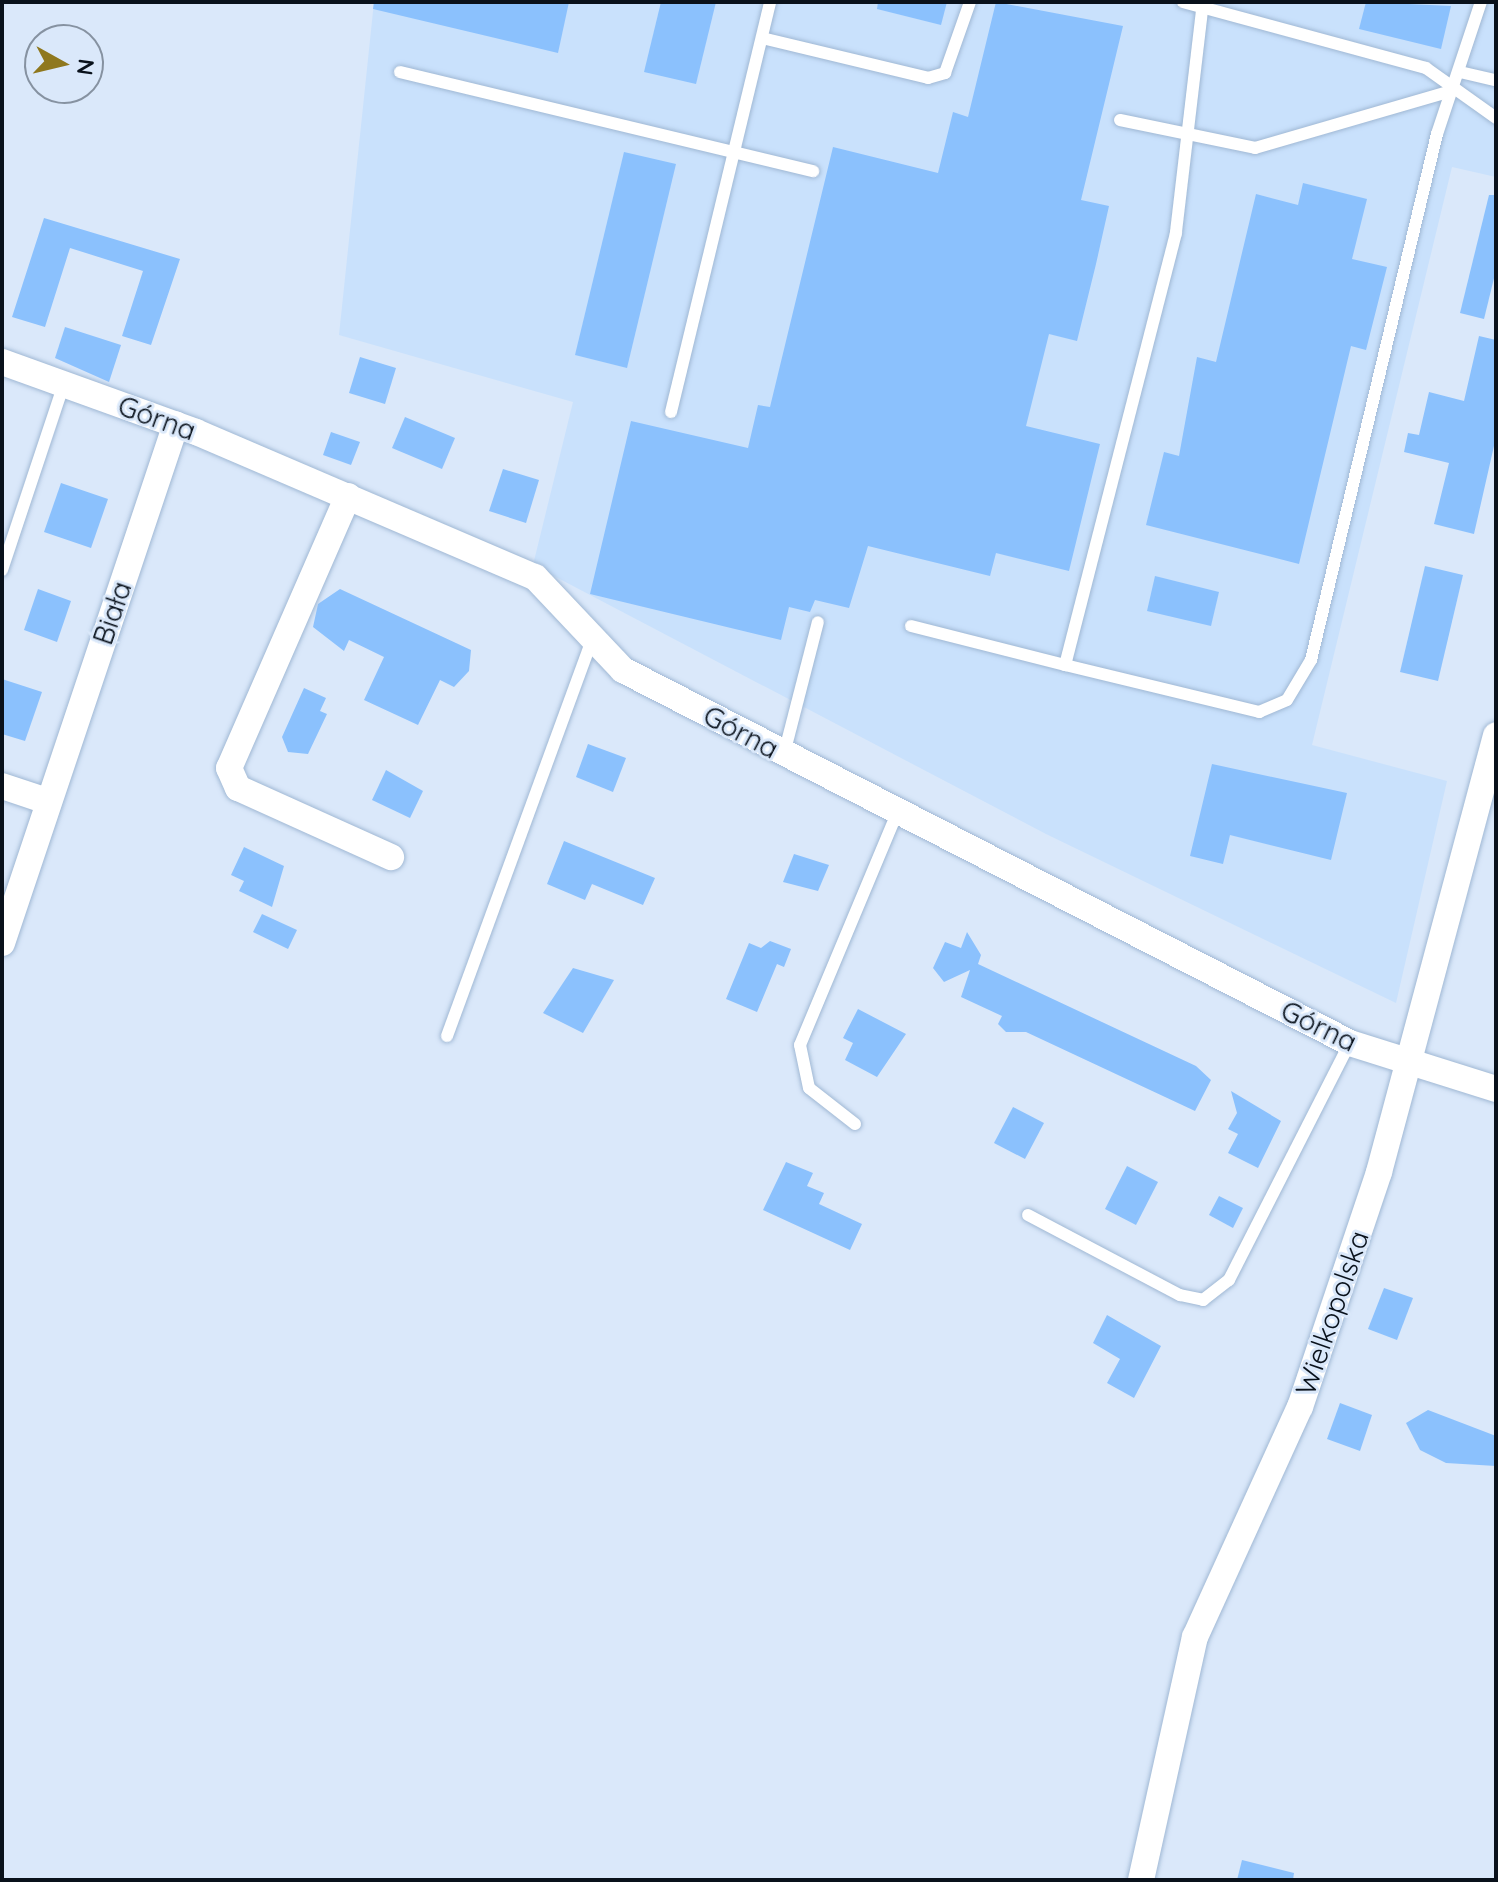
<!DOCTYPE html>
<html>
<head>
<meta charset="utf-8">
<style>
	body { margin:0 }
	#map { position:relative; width:1498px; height:1882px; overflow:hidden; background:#dae8fa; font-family:Quicksand,sans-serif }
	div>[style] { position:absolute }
	.built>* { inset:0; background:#c9e1fc }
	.building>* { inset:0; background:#8bc1fd }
	.roads { filter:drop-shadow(0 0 2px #a0b8d4) drop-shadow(0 0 2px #a0b8d4) }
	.service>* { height:12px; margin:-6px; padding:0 6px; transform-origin:6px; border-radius:6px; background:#fff }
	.minor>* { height:26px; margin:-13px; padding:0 13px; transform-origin:13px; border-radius:13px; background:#fff }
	span { translate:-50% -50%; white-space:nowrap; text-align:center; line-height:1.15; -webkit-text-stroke:6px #dae8fa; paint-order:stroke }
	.street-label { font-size:28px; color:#09111b }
	.frame { position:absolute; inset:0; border:4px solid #09111b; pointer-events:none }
	.north { position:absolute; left:24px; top:24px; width:80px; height:80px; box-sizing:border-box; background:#dae8fa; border:2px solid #8692a1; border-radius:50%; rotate:98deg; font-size:22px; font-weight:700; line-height:32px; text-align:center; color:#09111b }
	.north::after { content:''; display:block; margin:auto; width:28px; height:36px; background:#8f781e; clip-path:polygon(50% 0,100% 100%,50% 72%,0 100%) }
</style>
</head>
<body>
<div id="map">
	<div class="built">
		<div style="clip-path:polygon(374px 2px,1496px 2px,1496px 177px,1452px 167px,1312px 745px,1447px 781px,1396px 1003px,1046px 834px,533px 565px,573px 402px,339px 335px)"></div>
	</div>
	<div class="building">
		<div style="clip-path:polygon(374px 2px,569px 2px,558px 53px,373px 9px)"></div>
		<div style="clip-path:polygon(661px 2px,716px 2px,696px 84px,644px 72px)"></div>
		<div style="clip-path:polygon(878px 2px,947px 2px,941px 25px,877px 9px)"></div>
		<div style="clip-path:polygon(996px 2px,1123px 26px,1081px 200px,1109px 206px,1096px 264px,1077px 341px,1049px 334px,1026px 426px,1100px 444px,1069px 571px,996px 553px,990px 576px,868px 546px,849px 608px,815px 600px,810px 612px,789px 607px,781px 640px,590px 594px,631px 421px,748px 448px,758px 405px,770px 407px,833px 147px,938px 173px,953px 112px,968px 117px)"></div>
		<div style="clip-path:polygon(1366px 2px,1451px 6px,1441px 49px,1359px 29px)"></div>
		<div style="clip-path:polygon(624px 152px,676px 164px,627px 368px,575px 355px)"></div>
		<div style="clip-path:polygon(1303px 183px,1367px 199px,1352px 259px,1387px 267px,1366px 350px,1351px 346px,1299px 564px,1146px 525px,1164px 452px,1179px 456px,1197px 357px,1216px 362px,1256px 194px,1298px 205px)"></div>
		<div style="clip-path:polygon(1489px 195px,1496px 195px,1496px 270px,1484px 319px,1460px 313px)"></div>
		<div style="clip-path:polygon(44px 218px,180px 259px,151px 345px,122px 336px,143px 271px,70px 248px,45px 327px,12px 317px)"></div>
		<div style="clip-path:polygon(65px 327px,121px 345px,109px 382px,55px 358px)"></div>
		<div style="clip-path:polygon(1479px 336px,1496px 340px,1496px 437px,1474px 534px,1434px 524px,1449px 463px,1404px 452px,1408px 433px,1419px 435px,1429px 392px,1464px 401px)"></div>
		<div style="clip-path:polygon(360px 357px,396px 368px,385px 404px,349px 393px)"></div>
		<div style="clip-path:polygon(405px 417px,455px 438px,442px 469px,392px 448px)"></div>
		<div style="clip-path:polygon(331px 432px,360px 442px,351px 465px,323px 455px)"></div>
		<div style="clip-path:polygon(503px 469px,539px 480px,526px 523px,489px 511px)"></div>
		<div style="clip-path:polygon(61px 483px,108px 499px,91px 548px,44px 532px)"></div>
		<div style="clip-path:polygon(1425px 566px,1463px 575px,1438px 681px,1400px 672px)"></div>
		<div style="clip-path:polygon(1155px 576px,1219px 592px,1211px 626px,1147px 611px)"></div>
		<div style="clip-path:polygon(38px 589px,71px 601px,57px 642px,24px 630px)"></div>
		<div style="clip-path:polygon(340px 589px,471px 650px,469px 671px,454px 687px,440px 680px,418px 725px,364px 700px,384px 657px,349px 640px,344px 651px,313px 627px,318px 604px)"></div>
		<div style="clip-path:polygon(2px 679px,42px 692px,25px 741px,2px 734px)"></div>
		<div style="clip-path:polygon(304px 688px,326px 698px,320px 711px,327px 714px,308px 754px,288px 752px,282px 737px)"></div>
		<div style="clip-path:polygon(588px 744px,626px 758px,613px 792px,576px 777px)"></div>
		<div style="clip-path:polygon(1212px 764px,1347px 793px,1331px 860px,1230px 835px,1223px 864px,1190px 856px)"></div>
		<div style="clip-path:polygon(386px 770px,423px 791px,410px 818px,372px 800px)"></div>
		<div style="clip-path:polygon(564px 841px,655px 878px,643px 905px,592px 884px,585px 900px,547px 884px)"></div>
		<div style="clip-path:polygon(244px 847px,284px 866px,272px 907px,239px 891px,244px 881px,231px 875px)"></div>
		<div style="clip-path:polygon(794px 854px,829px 865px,818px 891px,783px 882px)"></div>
		<div style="clip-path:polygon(262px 914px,297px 930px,288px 949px,253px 932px)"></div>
		<div style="clip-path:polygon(967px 932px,981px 955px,978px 964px,1196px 1066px,1211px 1080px,1195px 1111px,1026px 1032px,1006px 1032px,998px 1024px,1002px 1016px,961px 997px,970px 970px,944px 982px,933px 968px,945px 942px,961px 948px)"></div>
		<div style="clip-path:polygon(770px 941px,791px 949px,784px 967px,777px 964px,757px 1012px,726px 999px,749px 943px,761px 948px)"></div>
		<div style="clip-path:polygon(573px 968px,614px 980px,583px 1033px,543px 1013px)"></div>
		<div style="clip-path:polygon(858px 1009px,906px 1034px,877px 1077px,845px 1060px,853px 1043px,843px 1038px)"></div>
		<div style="clip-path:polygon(1231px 1091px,1281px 1121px,1258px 1168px,1228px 1153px,1238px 1134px,1228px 1129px,1237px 1113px)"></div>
		<div style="clip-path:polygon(1013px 1107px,1044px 1123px,1025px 1159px,994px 1143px)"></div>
		<div style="clip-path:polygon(786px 1162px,813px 1173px,807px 1186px,824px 1193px,819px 1204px,862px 1224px,850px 1250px,763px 1210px)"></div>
		<div style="clip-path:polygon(1127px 1166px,1158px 1182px,1136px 1225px,1105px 1209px)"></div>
		<div style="clip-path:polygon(1219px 1196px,1243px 1208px,1233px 1228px,1209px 1215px)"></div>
		<div style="clip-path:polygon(1384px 1288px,1413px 1298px,1397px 1340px,1368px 1329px)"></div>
		<div style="clip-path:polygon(1107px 1315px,1161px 1346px,1134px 1398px,1107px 1383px,1120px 1359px,1093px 1343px)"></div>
		<div style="clip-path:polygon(1340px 1403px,1372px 1415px,1360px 1451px,1327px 1439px)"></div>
		<div style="clip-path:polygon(1428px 1410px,1496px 1436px,1496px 1466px,1446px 1463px,1420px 1450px,1406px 1423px)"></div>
		<div style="clip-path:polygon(1242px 1860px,1294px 1873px,1293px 1880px,1237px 1880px)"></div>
	</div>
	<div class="roads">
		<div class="service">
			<div style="left:1183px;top:2px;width:252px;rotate:15.2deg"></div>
			<div style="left:1426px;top:68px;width:86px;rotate:35.5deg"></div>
			<div style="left:1203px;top:2px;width:233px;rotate:96.7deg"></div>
			<div style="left:1176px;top:233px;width:446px;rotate:104.4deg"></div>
			<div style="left:1065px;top:665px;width:200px;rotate:13.6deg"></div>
			<div style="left:1259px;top:712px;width:30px;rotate:-23deg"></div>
			<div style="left:1287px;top:700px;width:47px;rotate:-59deg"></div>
			<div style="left:1311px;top:660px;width:541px;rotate:-76.53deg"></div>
			<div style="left:1437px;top:134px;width:139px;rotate:-71.6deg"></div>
			<div style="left:762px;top:38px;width:171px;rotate:13.5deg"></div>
			<div style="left:928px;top:78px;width:18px;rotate:-16deg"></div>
			<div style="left:945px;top:73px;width:75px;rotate:-70.6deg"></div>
			<div style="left:400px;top:72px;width:425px;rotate:13.5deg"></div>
			<div style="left:1460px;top:72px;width:37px;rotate:13deg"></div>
			<div style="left:1120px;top:120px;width:138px;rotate:11.7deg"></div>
			<div style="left:1255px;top:148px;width:207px;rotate:-16.2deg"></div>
			<div style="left:671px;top:412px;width:422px;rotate:-76.4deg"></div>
			<div style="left:2px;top:570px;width:196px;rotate:-71.6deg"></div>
			<div style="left:911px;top:626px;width:159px;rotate:14.2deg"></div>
			<div style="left:784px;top:754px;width:136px;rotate:-75.6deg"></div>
			<div style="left:447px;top:1036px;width:419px;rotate:-69.9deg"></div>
			<div style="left:855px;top:1124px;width:58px;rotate:-142deg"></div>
			<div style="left:809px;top:1088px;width:44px;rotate:-101.8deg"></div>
			<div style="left:800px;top:1045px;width:251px;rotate:-67.3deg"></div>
			<div style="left:1028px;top:1215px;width:172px;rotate:27.8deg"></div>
			<div style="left:1180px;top:1295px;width:24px;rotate:12deg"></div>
			<div style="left:1203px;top:1300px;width:33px;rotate:-38deg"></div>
			<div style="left:1229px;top:1280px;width:266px;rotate:-63deg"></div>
		</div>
		<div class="minor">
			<div style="left:2px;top:362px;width:206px;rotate:19.8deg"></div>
			<div style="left:196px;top:432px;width:369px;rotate:23.2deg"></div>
			<div style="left:535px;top:577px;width:128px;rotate:46.6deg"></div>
			<div style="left:623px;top:670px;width:817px;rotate:27.16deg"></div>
			<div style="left:1350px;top:1043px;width:153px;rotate:17.5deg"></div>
			<div style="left:348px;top:496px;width:297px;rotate:113.6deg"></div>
			<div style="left:229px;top:768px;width:22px;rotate:66deg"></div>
			<div style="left:238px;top:788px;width:168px;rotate:24.3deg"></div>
			<div style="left:2px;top:786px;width:47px;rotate:18.4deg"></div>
			<div style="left:2px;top:943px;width:547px;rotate:-71.47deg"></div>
			<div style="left:1141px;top:1880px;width:249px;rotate:-77.5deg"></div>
			<div style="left:1195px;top:1637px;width:253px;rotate:-65.5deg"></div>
			<div style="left:1300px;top:1407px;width:248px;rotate:-71.4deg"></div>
			<div style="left:1379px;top:1172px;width:452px;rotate:-75deg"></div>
		</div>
	</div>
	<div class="street-label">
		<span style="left:157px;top:418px;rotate:20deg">Górna</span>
		<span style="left:112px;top:613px;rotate:-71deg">Biała</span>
		<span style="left:741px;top:732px;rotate:28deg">Górna</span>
		<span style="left:1319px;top:1026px;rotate:26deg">Górna</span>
		<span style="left:1332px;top:1313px;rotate:-71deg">Wielkopolska</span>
	</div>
	<div class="frame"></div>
	<div class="north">N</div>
</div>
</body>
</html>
